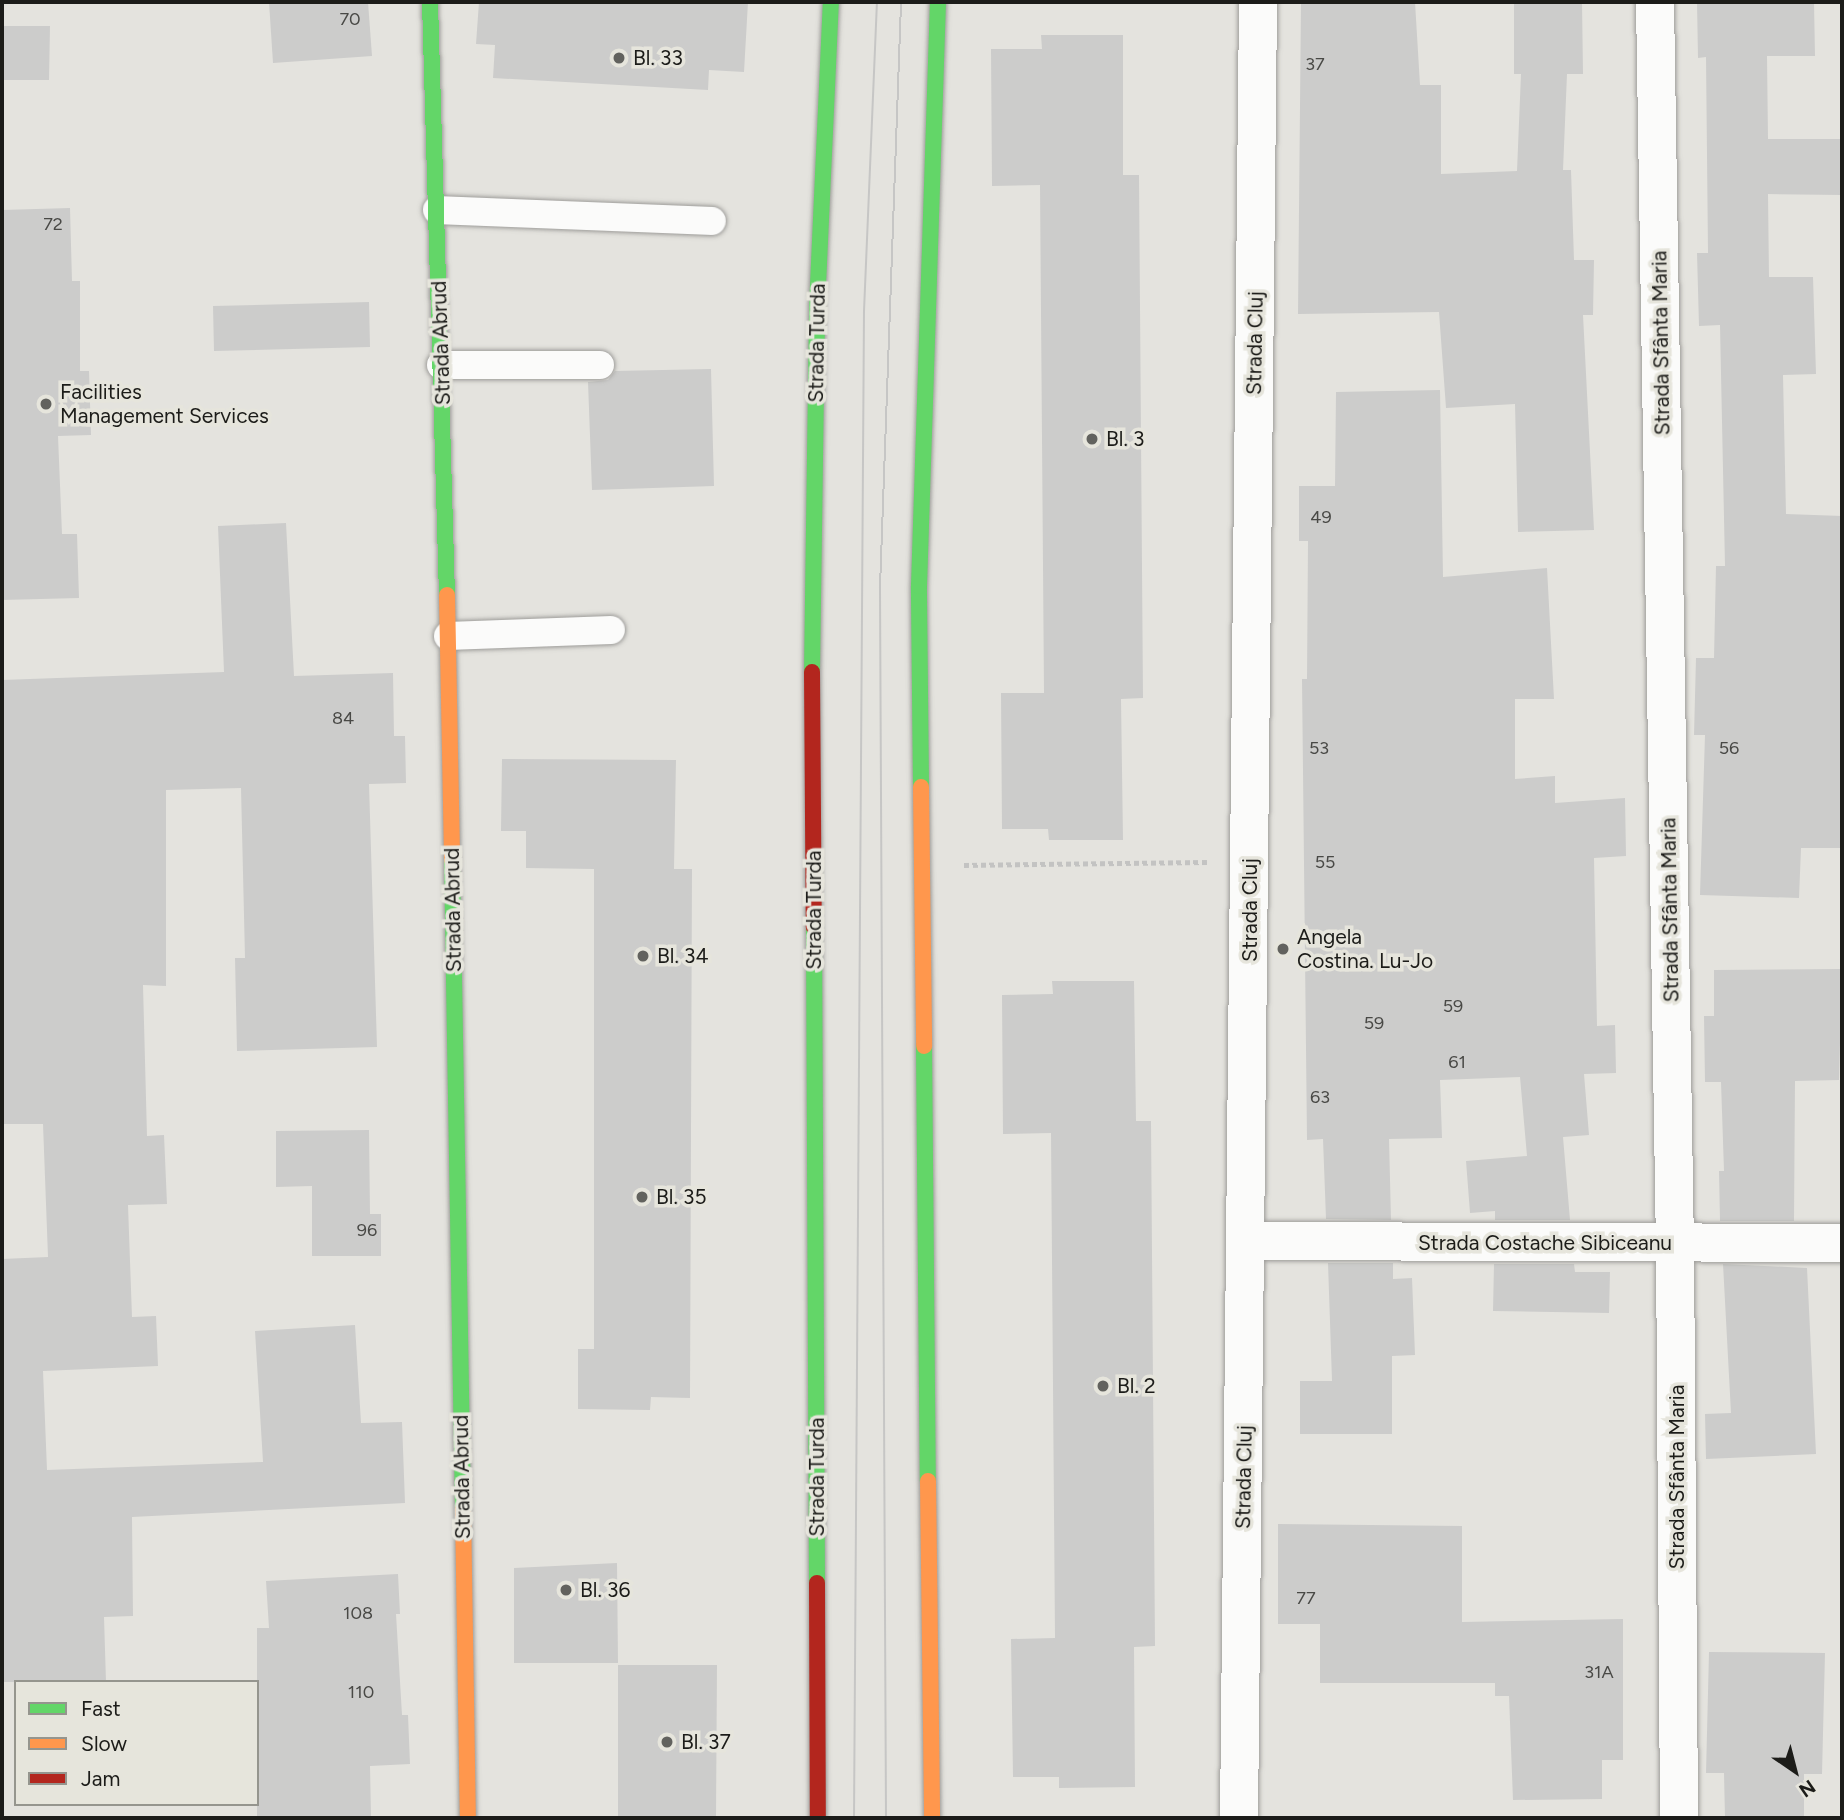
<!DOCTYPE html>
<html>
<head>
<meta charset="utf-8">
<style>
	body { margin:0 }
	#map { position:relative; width:1844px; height:1820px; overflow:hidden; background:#e4e3de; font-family:Figtree,sans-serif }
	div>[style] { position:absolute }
	.building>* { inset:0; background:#cccccb }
	.path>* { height:4.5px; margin-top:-2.25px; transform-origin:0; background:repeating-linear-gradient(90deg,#c3c3c2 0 5px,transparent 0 8.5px) }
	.roads { filter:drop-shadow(0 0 2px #9e9d9a) drop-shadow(0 0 2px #9e9d9a) }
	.lane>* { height:28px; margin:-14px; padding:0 14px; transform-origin:14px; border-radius:14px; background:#fbfbfa }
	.street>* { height:38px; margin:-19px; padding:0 19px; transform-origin:19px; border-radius:19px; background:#fbfbfa }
	.fast>* { height:16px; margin:-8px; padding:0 8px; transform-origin:8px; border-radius:8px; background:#63d668 }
	.slow>* { height:16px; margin:-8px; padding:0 8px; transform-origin:8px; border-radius:8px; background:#ff974d }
	.jam>* { height:16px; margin:-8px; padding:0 8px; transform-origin:8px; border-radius:8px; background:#b3261e }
	.tram>* { height:2px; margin:-1px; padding:0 1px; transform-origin:1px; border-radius:1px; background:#c6c6c5 }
	.dots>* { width:19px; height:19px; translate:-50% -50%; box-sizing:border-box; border:4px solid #e6e5dc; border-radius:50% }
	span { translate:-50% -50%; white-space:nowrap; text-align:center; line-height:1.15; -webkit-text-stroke:7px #e6e5dc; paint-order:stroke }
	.number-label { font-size:18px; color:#494946 }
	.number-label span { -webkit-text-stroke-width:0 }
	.poi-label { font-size:21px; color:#1c1c19 }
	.left { translate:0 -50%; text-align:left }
	.street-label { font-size:21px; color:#1c1c19 }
	.frame { position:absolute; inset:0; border:4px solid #1c1c19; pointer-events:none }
	.legend { position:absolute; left:14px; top:1680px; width:245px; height:126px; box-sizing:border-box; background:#e6e5dc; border:2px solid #95958e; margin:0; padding:9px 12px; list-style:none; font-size:21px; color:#1c1c19 }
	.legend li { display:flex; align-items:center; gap:14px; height:35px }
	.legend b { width:35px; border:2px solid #95958e }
	.north { position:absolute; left:1760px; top:1736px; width:70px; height:70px; -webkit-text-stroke:5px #e6e5dc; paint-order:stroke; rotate:145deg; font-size:19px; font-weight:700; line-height:28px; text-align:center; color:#1c1c19 }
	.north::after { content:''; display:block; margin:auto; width:24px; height:32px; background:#1c1c19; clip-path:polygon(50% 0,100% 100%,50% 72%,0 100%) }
</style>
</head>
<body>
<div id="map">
	<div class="building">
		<div style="clip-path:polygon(269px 2px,368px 2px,372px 56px,273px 63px)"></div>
		<div style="clip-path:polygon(479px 2px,748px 2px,744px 72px,709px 70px,708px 90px,493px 78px,495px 45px,476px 44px)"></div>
		<div style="clip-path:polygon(1301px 2px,1415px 2px,1420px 85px,1441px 85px,1441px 174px,1517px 171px,1521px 74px,1514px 74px,1514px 2px,1582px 2px,1583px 74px,1567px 74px,1563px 170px,1571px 170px,1574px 260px,1594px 260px,1593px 315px,1583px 315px,1594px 530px,1518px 532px,1515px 404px,1446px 408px,1439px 312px,1298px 314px)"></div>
		<div style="clip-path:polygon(1697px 2px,1814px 2px,1815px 56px,1767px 56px,1768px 139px,1842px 139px,1842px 195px,1768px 194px,1769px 277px,1813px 277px,1816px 374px,1783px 375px,1786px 514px,1842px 516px,1840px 848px,1801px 848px,1799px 898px,1700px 895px,1705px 735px,1694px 735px,1696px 658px,1714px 658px,1716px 566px,1725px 566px,1720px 325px,1699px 326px,1697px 253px,1708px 253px,1706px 57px,1698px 58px)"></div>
		<div style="clip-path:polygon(2px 26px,50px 26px,49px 80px,2px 80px)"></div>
		<div style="clip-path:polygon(1041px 35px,1123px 35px,1123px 175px,1139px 175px,1143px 698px,1121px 699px,1123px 840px,1049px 840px,1048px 829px,1002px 829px,1001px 693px,1044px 693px,1040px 185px,992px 186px,991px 49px,1042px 49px)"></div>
		<div style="clip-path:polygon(70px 208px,72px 281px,80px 281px,80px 371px,89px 371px,91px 435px,58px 436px,62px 534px,77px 534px,79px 598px,2px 600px,2px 210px)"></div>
		<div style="clip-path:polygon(369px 302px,370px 347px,214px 351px,213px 306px)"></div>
		<div style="clip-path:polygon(711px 369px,714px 486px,592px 490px,588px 382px,608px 380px,615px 371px)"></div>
		<div style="clip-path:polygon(1440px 390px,1443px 577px,1547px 568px,1554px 699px,1515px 699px,1515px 779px,1555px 776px,1555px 803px,1625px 798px,1626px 856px,1594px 858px,1597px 1026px,1615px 1025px,1616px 1073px,1584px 1074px,1589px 1135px,1563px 1137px,1570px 1220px,1495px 1220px,1495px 1211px,1470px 1213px,1466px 1161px,1527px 1156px,1520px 1077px,1440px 1080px,1442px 1138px,1389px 1139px,1391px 1220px,1326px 1219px,1323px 1139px,1307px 1140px,1302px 679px,1307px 679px,1308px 541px,1299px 541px,1299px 486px,1335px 486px,1336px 392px)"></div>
		<div style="clip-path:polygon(286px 523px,294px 676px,393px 673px,394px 736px,405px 736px,406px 783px,369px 784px,377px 1047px,237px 1051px,235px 958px,245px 958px,241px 788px,166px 790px,166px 986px,143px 985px,147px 1136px,164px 1135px,167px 1204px,128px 1205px,132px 1317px,156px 1316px,158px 1366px,43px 1371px,47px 1470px,263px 1462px,255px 1331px,355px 1325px,361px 1423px,402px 1422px,405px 1503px,132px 1517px,133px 1616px,104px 1617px,106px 1682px,2px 1682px,2px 1259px,48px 1257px,43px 1124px,2px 1124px,2px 680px,224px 672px,218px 526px)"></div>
		<div style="clip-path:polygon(502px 759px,676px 760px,674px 869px,692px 869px,690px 1398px,651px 1397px,650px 1410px,578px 1409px,578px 1349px,594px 1349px,594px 869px,526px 868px,526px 831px,501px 831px)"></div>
		<div style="clip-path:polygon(1842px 969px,1839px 1080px,1795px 1081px,1794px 1221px,1720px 1221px,1719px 1171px,1724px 1171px,1721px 1082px,1705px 1082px,1704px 1016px,1714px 1016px,1714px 970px)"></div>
		<div style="clip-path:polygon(1052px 981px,1134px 981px,1136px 1121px,1151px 1121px,1155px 1646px,1134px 1647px,1135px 1787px,1059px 1788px,1059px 1777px,1013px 1777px,1011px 1639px,1055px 1638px,1051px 1133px,1003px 1134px,1002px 995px,1053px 994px)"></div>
		<div style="clip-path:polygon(369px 1130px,370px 1214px,381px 1214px,381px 1256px,312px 1256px,312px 1186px,276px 1187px,276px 1131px)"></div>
		<div style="clip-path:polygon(1328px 1263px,1393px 1263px,1393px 1279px,1412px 1278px,1415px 1355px,1392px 1356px,1392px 1434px,1300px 1434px,1300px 1381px,1332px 1381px)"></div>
		<div style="clip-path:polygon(1494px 1264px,1574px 1264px,1575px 1272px,1610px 1272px,1609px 1313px,1493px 1311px)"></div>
		<div style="clip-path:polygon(1723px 1264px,1807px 1268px,1816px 1454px,1706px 1459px,1705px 1414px,1731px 1413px)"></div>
		<div style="clip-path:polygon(1278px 1524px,1462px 1526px,1462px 1622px,1623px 1619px,1623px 1760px,1602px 1760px,1602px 1799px,1513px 1800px,1509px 1696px,1495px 1696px,1495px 1683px,1320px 1683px,1320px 1624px,1278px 1624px)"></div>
		<div style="clip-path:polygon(617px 1563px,618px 1663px,514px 1663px,514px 1568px)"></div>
		<div style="clip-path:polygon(398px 1574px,400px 1614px,396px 1614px,402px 1715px,408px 1715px,410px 1764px,370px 1766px,371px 1818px,257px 1818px,257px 1628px,269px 1628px,266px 1581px)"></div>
		<div style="clip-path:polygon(1709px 1652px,1825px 1653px,1822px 1774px,1804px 1774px,1804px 1818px,1725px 1818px,1724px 1773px,1706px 1773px)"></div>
		<div style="clip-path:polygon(618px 1665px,717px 1665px,716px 1818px,618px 1818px)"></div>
	</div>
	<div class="path">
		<div style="left:964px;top:865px;width:243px;rotate:-0.7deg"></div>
	</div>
	<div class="roads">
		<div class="lane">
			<div style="left:437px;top:210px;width:275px;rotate:2.3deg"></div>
			<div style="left:441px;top:365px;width:159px"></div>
			<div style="left:448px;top:636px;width:163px;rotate:-2.1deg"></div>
		</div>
		<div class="street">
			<div style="left:1655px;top:2px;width:1242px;rotate:89.08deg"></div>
			<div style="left:1675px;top:1244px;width:574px;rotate:89.6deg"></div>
			<div style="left:1247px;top:1241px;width:595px;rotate:0.19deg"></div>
			<div style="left:1239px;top:1818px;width:1816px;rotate:-89.4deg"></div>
		</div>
		<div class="fast">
			<div style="left:430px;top:2px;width:593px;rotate:88.36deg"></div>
			<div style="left:812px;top:672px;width:365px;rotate:-89.2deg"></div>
			<div style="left:817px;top:307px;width:305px;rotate:-87.4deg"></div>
			<div style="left:921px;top:787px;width:201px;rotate:-90.6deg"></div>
			<div style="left:919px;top:586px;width:584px;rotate:-88.14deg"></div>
			<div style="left:452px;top:860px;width:649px;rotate:89.03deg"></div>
			<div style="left:814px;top:927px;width:656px;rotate:89.74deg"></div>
			<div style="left:924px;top:1046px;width:435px;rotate:89.5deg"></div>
		</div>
		<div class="slow">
			<div style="left:447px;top:595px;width:265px;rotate:88.9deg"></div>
			<div style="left:921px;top:787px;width:259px;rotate:89.3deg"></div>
			<div style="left:928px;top:1481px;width:337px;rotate:89.3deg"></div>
			<div style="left:463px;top:1509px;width:309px;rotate:89.1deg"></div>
		</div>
		<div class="jam">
			<div style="left:812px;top:672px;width:255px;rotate:89.6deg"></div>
			<div style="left:817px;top:1583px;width:235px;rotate:89.8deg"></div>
		</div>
	</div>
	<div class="tram">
		<div style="left:854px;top:1818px;width:1507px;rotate:-89.62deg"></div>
		<div style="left:864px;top:311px;width:309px;rotate:-87.6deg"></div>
		<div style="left:886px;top:1818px;width:1231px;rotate:-90.28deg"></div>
		<div style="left:880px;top:587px;width:585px;rotate:-87.94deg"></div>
	</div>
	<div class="dots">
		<div style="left:619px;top:58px;background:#62625e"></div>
		<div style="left:46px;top:404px;background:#62625e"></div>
		<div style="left:1092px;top:439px;background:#62625e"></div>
		<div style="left:1283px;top:949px;background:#62625e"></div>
		<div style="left:643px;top:956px;background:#62625e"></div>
		<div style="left:642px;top:1197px;background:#62625e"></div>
		<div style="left:1103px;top:1386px;background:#62625e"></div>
		<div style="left:566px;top:1590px;background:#62625e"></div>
		<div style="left:667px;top:1742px;background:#62625e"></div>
	</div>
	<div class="number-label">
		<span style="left:350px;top:19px">70</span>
		<span style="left:1315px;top:64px">37</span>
		<span style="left:53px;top:224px">72</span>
		<span style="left:1321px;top:517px">49</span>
		<span style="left:343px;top:718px">84</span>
		<span style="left:1319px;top:748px">53</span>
		<span style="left:1729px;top:748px">56</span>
		<span style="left:1325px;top:862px">55</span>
		<span style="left:1453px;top:1006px">59</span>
		<span style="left:1374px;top:1023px">59</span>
		<span style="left:1457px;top:1062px">61</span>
		<span style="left:1320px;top:1097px">63</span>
		<span style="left:367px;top:1230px">96</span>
		<span style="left:1306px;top:1598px">77</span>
		<span style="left:358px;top:1613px">108</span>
		<span style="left:1599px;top:1672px">31A</span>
		<span style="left:361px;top:1692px">110</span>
	</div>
	<div class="poi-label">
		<span class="left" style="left:633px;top:58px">Bl. 33</span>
		<span class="left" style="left:60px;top:404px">Facilities<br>Management Services</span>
		<span class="left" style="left:1106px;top:439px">Bl. 3</span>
		<span class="left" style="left:1297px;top:949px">Angela<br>Costina. Lu-Jo</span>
		<span class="left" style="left:657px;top:956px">Bl. 34</span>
		<span class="left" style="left:656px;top:1197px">Bl. 35</span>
		<span class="left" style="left:1117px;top:1386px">Bl. 2</span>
		<span class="left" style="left:580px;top:1590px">Bl. 36</span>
		<span class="left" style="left:681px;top:1742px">Bl. 37</span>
	</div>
	<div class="street-label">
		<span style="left:441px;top:343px;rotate:-92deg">Strada Abrud</span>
		<span style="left:817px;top:343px;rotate:-89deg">Strada Turda</span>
		<span style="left:1255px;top:343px;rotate:-89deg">Strada Cluj</span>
		<span style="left:1661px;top:343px;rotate:-91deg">Strada Sfânta Maria</span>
		<span style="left:453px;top:910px;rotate:-91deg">Strada Abrud</span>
		<span style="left:814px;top:910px;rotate:-90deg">Strada Turda</span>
		<span style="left:1250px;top:910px;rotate:-90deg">Strada Cluj</span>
		<span style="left:1670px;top:910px;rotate:-91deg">Strada Sfânta Maria</span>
		<span style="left:1545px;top:1243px">Strada Costache Sibiceanu</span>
		<span style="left:462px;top:1477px;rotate:-91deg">Strada Abrud</span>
		<span style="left:817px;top:1477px;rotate:-90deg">Strada Turda</span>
		<span style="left:1244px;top:1477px;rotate:-89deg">Strada Cluj</span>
		<span style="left:1677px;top:1477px;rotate:-90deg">Strada Sfânta Maria</span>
	</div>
	<div class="frame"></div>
	<ul class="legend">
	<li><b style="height:9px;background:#63d668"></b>Fast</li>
	<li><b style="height:9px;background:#ff974d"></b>Slow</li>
	<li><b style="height:9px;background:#b3261e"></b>Jam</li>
	</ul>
	<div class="north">N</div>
</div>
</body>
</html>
